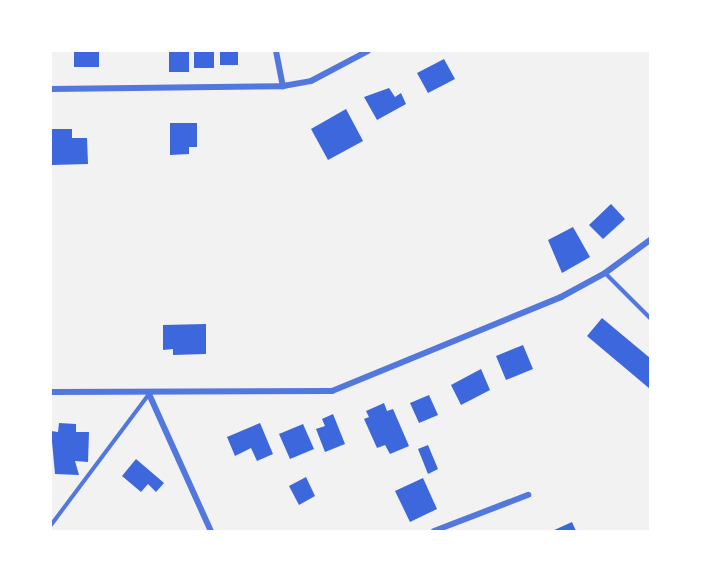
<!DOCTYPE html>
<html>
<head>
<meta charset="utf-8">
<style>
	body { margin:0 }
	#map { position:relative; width:701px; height:582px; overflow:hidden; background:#f2f2f2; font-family:Poppins,sans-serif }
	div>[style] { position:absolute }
	.building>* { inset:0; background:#3d67dc }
	.service>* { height:4px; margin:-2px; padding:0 2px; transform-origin:2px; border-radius:2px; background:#5277de }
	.minor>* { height:6px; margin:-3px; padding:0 3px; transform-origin:3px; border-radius:3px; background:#5277de }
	span { translate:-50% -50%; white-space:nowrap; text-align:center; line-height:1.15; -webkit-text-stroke:6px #fff; paint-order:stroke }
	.frame { position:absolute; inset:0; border:52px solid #fff; pointer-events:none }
</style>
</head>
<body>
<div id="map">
	<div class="building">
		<div style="clip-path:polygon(74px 51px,99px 51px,99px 67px,74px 67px)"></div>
		<div style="clip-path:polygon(169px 51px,189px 51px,189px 72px,169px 72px)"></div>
		<div style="clip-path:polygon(194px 51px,214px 51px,214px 68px,194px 68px)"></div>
		<div style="clip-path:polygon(220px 51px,238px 51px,238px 65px,220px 65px)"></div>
		<div style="clip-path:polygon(444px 59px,455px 79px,428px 93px,417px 73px)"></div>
		<div style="clip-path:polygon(389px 88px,395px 97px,401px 93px,406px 104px,377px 120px,364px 97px)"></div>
		<div style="clip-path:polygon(346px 109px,363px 141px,328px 160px,311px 129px)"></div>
		<div style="clip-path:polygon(170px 123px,197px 123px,197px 147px,189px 147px,189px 154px,170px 155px)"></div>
		<div style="clip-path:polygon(51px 129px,72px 129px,72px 138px,87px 138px,88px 164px,52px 165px)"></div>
		<div style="clip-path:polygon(611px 204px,625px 219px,603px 239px,589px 225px)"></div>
		<div style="clip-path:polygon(573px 227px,590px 257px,562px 273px,548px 240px)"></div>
		<div style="clip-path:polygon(602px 318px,650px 358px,650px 389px,587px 336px)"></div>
		<div style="clip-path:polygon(206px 324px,206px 354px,173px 355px,173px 349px,163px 350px,163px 325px)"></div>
		<div style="clip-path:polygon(523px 345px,533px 369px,506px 380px,496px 356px)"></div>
		<div style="clip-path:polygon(481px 369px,490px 390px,461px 405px,451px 385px)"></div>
		<div style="clip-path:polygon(429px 395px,438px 415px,419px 423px,410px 403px)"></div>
		<div style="clip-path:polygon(384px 403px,387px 411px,393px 409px,409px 446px,390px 454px,385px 445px,377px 448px,364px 419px,369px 417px,366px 411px)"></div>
		<div style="clip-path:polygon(333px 414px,345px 444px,325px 452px,316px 429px,325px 426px,322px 419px)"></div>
		<div style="clip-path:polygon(59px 423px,76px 424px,76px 432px,89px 432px,88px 462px,75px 461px,79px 475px,55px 474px,51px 431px,58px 432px)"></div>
		<div style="clip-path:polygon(260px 423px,273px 454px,257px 461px,251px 448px,235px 456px,227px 437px)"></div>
		<div style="clip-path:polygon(303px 424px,314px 449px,290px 459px,279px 434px)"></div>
		<div style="clip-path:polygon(428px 445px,438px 469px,428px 474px,418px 449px)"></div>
		<div style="clip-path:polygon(136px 459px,164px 483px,156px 492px,148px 484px,141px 492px,122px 476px)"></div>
		<div style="clip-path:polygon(306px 477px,315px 496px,299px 505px,289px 486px)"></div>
		<div style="clip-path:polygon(423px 478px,437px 509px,410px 522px,395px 491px)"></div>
		<div style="clip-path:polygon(572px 522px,576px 531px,552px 531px)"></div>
	</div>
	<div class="service">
		<div style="left:605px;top:273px;width:64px;rotate:45deg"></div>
		<div style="left:51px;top:525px;width:164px;rotate:-53.2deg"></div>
	</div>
	<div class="minor">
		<div style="left:276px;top:51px;width:36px;rotate:79deg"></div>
		<div style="left:51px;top:89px;width:232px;rotate:-0.7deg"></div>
		<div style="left:283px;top:86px;width:28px;rotate:-10deg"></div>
		<div style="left:311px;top:81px;width:64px;rotate:-27.8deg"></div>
		<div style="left:51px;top:392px;width:281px;rotate:-0.2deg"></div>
		<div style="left:332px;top:391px;width:248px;rotate:-22.3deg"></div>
		<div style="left:561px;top:297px;width:50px;rotate:-28.6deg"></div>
		<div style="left:605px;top:273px;width:56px;rotate:-36.3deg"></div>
		<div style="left:149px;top:394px;width:150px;rotate:65.7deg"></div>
		<div style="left:434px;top:531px;width:101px;rotate:-21deg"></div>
	</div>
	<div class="frame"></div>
</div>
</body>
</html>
